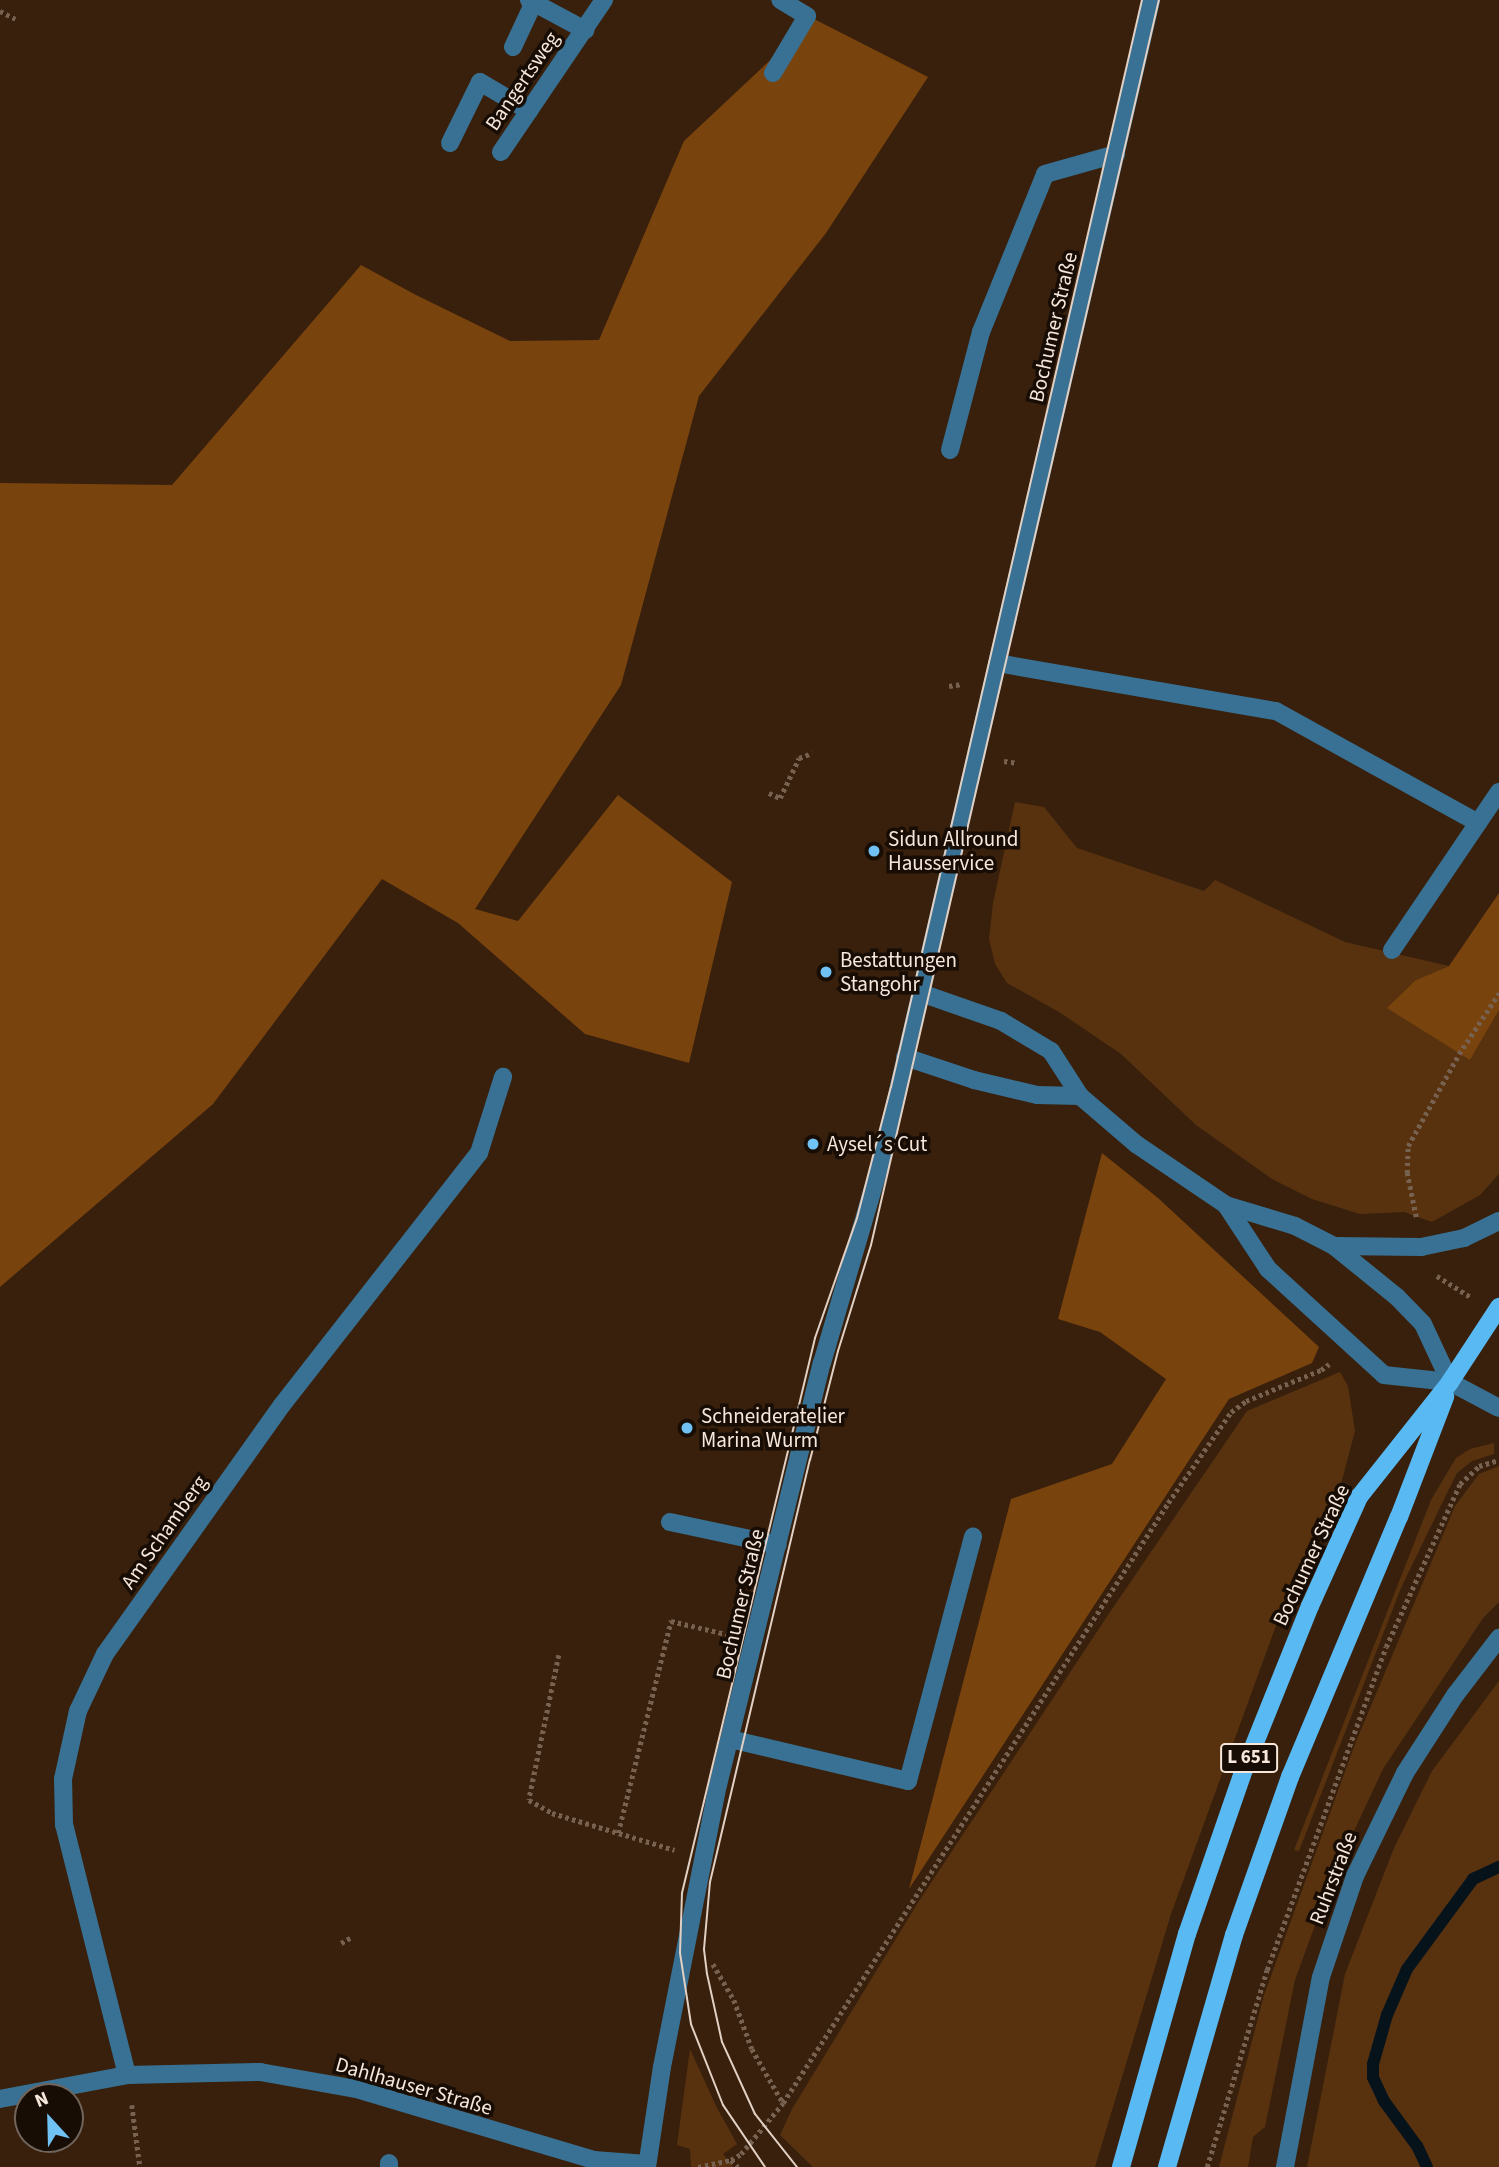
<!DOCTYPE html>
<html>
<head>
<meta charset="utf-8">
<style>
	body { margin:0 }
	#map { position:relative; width:1499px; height:2167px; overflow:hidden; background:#38200c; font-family:"Source Sans 3",sans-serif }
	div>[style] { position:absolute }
	.green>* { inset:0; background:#58320f }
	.forest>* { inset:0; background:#79430e }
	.stream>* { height:12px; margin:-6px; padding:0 6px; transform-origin:6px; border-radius:6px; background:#07131b }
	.path>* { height:4.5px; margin-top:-2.25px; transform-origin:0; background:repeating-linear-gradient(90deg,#776251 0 3.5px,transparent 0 7px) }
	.minor>* { height:18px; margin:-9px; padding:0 9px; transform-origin:9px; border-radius:9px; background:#387194 }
	.major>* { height:18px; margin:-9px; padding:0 9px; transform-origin:9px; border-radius:9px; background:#59b9f3 }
	.tram>* { height:2px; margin:-1px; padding:0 1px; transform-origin:1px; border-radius:1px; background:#e1d0c3 }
	.dots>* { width:19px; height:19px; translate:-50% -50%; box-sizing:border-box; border:4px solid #170d05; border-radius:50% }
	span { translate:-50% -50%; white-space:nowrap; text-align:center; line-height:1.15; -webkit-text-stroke:7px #170d05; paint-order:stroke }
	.shield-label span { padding:2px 5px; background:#170d05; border:2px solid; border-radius:5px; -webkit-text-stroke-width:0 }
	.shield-label { font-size:19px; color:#f7e7db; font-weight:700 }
	.street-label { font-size:21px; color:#f7e7db }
	.poi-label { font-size:21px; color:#f7e7db }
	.left { translate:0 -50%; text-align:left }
	.north { position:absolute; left:14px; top:2083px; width:70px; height:70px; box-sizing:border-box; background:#170d05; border:2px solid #71645b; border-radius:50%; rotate:338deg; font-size:19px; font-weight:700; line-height:28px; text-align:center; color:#f7e7db }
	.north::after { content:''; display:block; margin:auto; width:24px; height:32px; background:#70c1f4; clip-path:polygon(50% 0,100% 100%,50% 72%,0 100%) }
</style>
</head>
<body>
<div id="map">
	<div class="green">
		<div style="clip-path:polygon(1015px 802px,1044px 807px,1077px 848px,1204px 891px,1215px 880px,1345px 942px,1449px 966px,1416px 980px,1470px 1060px,1499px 1010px,1499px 1174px,1480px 1195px,1432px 1222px,1404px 1212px,1360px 1214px,1312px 1199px,1272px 1179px,1196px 1125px,1121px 1054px,1059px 1012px,1007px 983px,995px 964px,989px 939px,993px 903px)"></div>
		<div style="clip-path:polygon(1340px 1372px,1348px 1386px,1355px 1431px,1340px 1488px,1278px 1620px,1171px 1914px,1095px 2167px,813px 2167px,780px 2135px,792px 2109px,919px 1901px,1108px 1615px,1247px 1411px)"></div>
		<div style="clip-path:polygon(1494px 1443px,1494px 1454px,1472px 1461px,1457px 1473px,1449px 1489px,1401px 1588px,1299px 1851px,1294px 1850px,1431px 1500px,1456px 1458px,1470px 1449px)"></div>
		<div style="clip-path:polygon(1499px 1466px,1499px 1602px,1483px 1618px,1383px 1769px,1333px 1876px,1295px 1980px,1265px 2127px,1253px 2137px,1248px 2167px,1219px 2167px,1264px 1995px,1355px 1744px,1455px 1506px,1479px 1474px)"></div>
		<div style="clip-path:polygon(1499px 1681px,1499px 2167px,1307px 2167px,1345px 1974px,1394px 1848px,1432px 1771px)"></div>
		<div style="clip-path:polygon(690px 2049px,717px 2108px,737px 2144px,723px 2154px,733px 2167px,691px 2167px,690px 2149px,677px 2145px)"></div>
	</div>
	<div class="forest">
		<div style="clip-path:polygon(814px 19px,928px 77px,826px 233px,699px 396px,621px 685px,475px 909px,518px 921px,618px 795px,732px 882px,689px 1063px,585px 1034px,458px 923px,382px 879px,213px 1104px,0 1287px,0 483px,172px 485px,361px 265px,416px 295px,510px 341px,599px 340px,684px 141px)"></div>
		<div style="clip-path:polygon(1499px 893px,1499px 1010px,1470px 1060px,1387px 1008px,1416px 980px,1449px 966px)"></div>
		<div style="clip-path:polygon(1102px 1153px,1158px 1198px,1319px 1347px,1312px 1363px,1229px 1399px,909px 1889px,1011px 1499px,1112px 1464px,1166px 1379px,1100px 1332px,1058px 1319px)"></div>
	</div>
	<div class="stream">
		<div style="left:1427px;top:2167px;width:23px;rotate:-115deg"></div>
		<div style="left:1417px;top:2146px;width:56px;rotate:-126.3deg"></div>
		<div style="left:1384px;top:2101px;width:26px;rotate:-115deg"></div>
		<div style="left:1373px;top:2077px;width:13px;rotate:-90deg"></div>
		<div style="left:1373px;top:2064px;width:51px;rotate:-74.1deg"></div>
		<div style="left:1387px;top:2015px;width:50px;rotate:-66.5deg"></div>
		<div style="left:1407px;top:1969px;width:112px;rotate:-53.7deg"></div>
		<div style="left:1473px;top:1879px;width:29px;rotate:-25deg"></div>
	</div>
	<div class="path">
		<div style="left:0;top:11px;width:18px;rotate:27deg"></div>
		<div style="left:949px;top:686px;width:13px;rotate:-9deg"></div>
		<div style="left:1004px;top:761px;width:14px;rotate:8deg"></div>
		<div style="left:769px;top:793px;width:12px;rotate:24deg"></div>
		<div style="left:780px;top:798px;width:44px;rotate:-64.6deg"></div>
		<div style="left:799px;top:758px;width:14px;rotate:-21deg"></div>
		<div style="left:1416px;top:1217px;width:45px;rotate:-101.6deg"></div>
		<div style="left:1407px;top:1173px;width:27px;rotate:-88deg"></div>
		<div style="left:1408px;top:1146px;width:105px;rotate:-61deg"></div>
		<div style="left:1459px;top:1054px;width:73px;rotate:-56.7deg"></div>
		<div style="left:1437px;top:1276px;width:40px;rotate:32deg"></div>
		<div style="left:559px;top:1655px;width:148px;rotate:101.7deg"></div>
		<div style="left:529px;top:1800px;width:26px;rotate:29deg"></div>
		<div style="left:552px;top:1813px;width:128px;rotate:16.7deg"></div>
		<div style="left:618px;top:1833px;width:219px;rotate:-76deg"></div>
		<div style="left:671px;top:1621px;width:57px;rotate:13.3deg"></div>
		<div style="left:341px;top:1943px;width:13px;rotate:-29deg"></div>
		<div style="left:713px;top:1964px;width:42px;rotate:59.7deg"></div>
		<div style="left:734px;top:2000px;width:52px;rotate:69.8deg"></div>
		<div style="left:752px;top:2049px;width:62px;rotate:60.1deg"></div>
		<div style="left:132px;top:2105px;width:63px;rotate:82.6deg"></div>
		<div style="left:731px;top:2160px;width:10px;rotate:45deg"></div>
		<div style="left:698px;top:2167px;width:34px;rotate:-12deg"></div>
		<div style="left:731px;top:2160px;width:12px;rotate:-31deg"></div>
		<div style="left:741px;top:2154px;width:66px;rotate:-50.5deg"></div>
		<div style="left:783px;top:2103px;width:713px;rotate:-57.31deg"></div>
		<div style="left:1168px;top:1503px;width:111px;rotate:-55.3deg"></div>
		<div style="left:1231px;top:1412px;width:19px;rotate:-36deg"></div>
		<div style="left:1246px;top:1401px;width:81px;rotate:-22.5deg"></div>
		<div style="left:1321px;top:1370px;width:10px;rotate:-37deg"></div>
		<div style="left:1207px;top:2167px;width:206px;rotate:-73.1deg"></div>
		<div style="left:1267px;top:1970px;width:344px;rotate:-69.8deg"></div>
		<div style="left:1386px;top:1647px;width:179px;rotate:-65.6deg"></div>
		<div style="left:1460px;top:1484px;width:26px;rotate:-43deg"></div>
		<div style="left:1479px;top:1466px;width:21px;rotate:-17deg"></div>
	</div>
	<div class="minor">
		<div style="left:529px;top:0;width:64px;rotate:28.2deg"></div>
		<div style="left:513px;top:47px;width:50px;rotate:-65deg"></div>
		<div style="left:773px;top:73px;width:66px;rotate:-59.2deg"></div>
		<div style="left:807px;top:16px;width:31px;rotate:-149deg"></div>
		<div style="left:450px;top:143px;width:68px;rotate:-63.8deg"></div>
		<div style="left:480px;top:82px;width:57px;rotate:30.6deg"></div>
		<div style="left:501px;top:152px;width:184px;rotate:-55.9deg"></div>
		<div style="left:950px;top:450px;width:122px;rotate:-75.3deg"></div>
		<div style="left:981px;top:332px;width:170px;rotate:-67.9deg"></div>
		<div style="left:1045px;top:174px;width:74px;rotate:-15.7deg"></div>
		<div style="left:997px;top:663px;width:283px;rotate:9.8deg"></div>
		<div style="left:1276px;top:711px;width:231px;rotate:29deg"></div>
		<div style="left:1392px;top:950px;width:191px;rotate:-55.9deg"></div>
		<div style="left:921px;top:993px;width:85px;rotate:19.3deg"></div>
		<div style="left:1001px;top:1021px;width:58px;rotate:31deg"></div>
		<div style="left:1051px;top:1051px;width:54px;rotate:57.2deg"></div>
		<div style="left:1080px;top:1096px;width:74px;rotate:40.6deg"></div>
		<div style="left:1136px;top:1144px;width:109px;rotate:34.1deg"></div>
		<div style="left:1226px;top:1205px;width:72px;rotate:16.9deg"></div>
		<div style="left:1295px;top:1226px;width:44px;rotate:27.1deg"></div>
		<div style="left:1334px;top:1246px;width:81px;rotate:39deg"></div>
		<div style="left:1397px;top:1297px;width:37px;rotate:46deg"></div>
		<div style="left:1423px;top:1324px;width:64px;rotate:65deg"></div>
		<div style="left:905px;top:1057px;width:73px;rotate:18.4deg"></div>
		<div style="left:974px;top:1080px;width:65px;rotate:13.4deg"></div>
		<div style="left:1037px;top:1095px;width:43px;rotate:1.3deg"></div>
		<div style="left:1226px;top:1205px;width:77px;rotate:56.7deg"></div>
		<div style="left:1268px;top:1269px;width:157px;rotate:42.4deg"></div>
		<div style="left:1384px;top:1375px;width:66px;rotate:6.1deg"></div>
		<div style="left:1450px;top:1382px;width:55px;rotate:28deg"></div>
		<div style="left:1334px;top:1246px;width:87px;rotate:0.7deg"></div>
		<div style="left:1421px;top:1247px;width:44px;rotate:-11.8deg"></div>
		<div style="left:1464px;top:1238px;width:39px;rotate:-26deg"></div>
		<div style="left:670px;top:1522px;width:110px;rotate:12deg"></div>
		<div style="left:730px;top:1739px;width:183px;rotate:13.3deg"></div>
		<div style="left:908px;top:1781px;width:253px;rotate:-75.1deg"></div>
		<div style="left:127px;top:2075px;width:258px;rotate:-104.1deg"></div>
		<div style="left:64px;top:1825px;width:46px;rotate:-91.2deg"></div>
		<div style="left:63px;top:1779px;width:70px;rotate:-77.6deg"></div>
		<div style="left:78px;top:1711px;width:63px;rotate:-64.7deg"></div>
		<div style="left:105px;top:1654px;width:305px;rotate:-54.6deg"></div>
		<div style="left:282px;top:1405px;width:320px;rotate:-52deg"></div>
		<div style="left:479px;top:1153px;width:80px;rotate:-72.5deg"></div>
		<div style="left:0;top:2099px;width:129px;rotate:-10.7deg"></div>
		<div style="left:127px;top:2075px;width:133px;rotate:-1.3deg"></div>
		<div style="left:260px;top:2072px;width:97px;rotate:10deg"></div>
		<div style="left:356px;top:2089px;width:248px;rotate:16.6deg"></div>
		<div style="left:594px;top:2160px;width:53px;rotate:4.3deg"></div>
		<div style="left:389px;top:2163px;width:4px;rotate:90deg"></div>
		<div style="left:647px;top:2167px;width:101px;rotate:-81.5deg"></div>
		<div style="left:662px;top:2067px;width:288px;rotate:-78.8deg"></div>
		<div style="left:718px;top:1785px;width:435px;rotate:-76.2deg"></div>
		<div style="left:822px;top:1363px;width:225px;rotate:-73.7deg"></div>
		<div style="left:885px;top:1147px;width:1177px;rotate:-76.94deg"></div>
		<div style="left:1285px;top:2167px;width:193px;rotate:-79.3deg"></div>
		<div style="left:1321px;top:1977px;width:107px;rotate:-71.4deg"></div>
		<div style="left:1355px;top:1876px;width:114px;rotate:-64.1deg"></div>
		<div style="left:1405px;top:1773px;width:94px;rotate:-57.2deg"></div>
		<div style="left:1456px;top:1694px;width:71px;rotate:-52.5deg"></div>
	</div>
	<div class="major">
		<div style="left:1121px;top:2167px;width:242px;rotate:-74.2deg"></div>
		<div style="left:1187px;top:1934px;width:168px;rotate:-70.9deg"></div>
		<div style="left:1242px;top:1775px;width:182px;rotate:-68.1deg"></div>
		<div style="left:1310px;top:1606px;width:120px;rotate:-65.8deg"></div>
		<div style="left:1359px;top:1497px;width:147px;rotate:-51.6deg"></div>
		<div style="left:1450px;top:1382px;width:90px;rotate:-56.8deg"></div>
		<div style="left:1167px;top:2167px;width:241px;rotate:-73.9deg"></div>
		<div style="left:1234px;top:1935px;width:168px;rotate:-70.5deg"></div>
		<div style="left:1290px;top:1777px;width:282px;rotate:-67.3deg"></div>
		<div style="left:1399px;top:1517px;width:129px;rotate:-69deg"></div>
	</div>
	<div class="tram">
		<div style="left:765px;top:2167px;width:75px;rotate:-124.1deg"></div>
		<div style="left:723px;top:2105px;width:87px;rotate:-111.6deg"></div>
		<div style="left:691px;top:2024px;width:72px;rotate:-98.8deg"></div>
		<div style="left:680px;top:1953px;width:60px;rotate:-88.1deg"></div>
		<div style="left:682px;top:1893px;width:571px;rotate:-76.52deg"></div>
		<div style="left:815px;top:1338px;width:127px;rotate:-70.7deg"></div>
		<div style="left:857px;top:1218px;width:135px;rotate:-75.5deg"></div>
		<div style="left:891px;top:1087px;width:1116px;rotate:-77deg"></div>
		<div style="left:797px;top:2167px;width:68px;rotate:-128.4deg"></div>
		<div style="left:755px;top:2114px;width:79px;rotate:-114.6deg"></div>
		<div style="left:722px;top:2042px;width:70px;rotate:-102.4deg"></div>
		<div style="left:707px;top:1974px;width:25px;rotate:-97deg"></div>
		<div style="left:704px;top:1949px;width:67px;rotate:-84.9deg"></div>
		<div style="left:710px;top:1882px;width:434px;rotate:-76.7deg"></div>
		<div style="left:810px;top:1460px;width:113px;rotate:-75.6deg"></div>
		<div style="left:838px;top:1351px;width:111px;rotate:-72.7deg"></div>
		<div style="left:871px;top:1245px;width:1278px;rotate:-76.98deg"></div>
	</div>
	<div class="dots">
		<div style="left:874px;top:851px;background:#70c1f4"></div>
		<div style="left:826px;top:972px;background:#70c1f4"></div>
		<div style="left:813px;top:1144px;background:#70c1f4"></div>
		<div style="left:687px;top:1428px;background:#70c1f4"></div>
	</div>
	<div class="shield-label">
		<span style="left:1249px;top:1758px">L 651</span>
	</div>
	<div class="street-label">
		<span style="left:522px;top:81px;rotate:-56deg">Bangertsweg</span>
		<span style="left:1053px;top:327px;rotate:-77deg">Bochumer Straße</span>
		<span style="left:164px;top:1532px;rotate:-55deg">Am Schamberg</span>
		<span style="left:1311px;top:1555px;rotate:-65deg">Bochumer Straße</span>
		<span style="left:740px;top:1604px;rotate:-77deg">Bochumer Straße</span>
		<span style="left:1333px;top:1878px;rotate:-69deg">Ruhrstraße</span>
		<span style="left:414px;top:2086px;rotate:16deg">Dahlhauser Straße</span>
	</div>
	<div class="poi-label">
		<span class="left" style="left:888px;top:851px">Sidun Allround<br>Hausservice</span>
		<span class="left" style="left:840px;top:972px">Bestattungen<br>Stangohr</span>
		<span class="left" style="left:827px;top:1144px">Aysel´s Cut</span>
		<span class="left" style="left:701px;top:1428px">Schneideratelier<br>Marina Wurm</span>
	</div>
	<div class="north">N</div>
</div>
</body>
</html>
